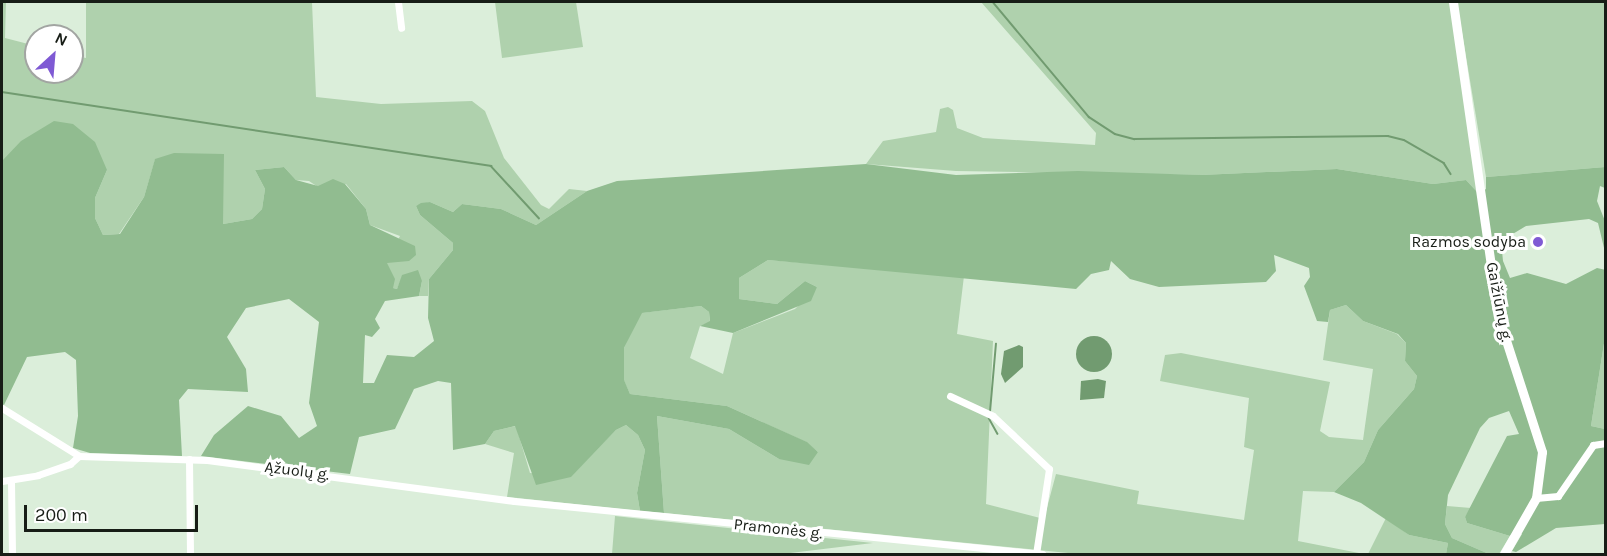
<!DOCTYPE html>
<html>
<head>
<meta charset="utf-8">
<style>
	body { margin:0 }
	#map { position:relative; width:1607px; height:556px; overflow:hidden; background:#dbeeda; font-family:Karla,sans-serif }
	div>[style] { position:absolute }
	.green>* { inset:0; background:#afd1ad }
	.forest>* { inset:0; background:#91bc90 }
	.water>* { inset:0; background:#719b70 }
	.round { border-radius:50% }
	.stream>* { height:1.5px; margin:-0.75px; padding:0 0.75px; transform-origin:0.75px; border-radius:0.75px; background:#719b70 }
	.street>* { height:7px; margin:-3.5px; padding:0 3.5px; transform-origin:3.5px; border-radius:3.5px; background:#fff }
	.secondary>* { height:9px; margin:-4.5px; padding:0 4.5px; transform-origin:4.5px; border-radius:4.5px; background:#fff }
	.dots>* { width:16px; height:16px; translate:-50% -50%; box-sizing:border-box; border:3px solid #fff; border-radius:50% }
	span { translate:-50% -50%; white-space:nowrap; text-align:center; line-height:1.15; -webkit-text-stroke:6px #fff; paint-order:stroke }
	.poi-label { font-size:16px; color:#171d16 }
	.right { translate:-100% -50%; text-align:right }
	.street-label { font-size:16px; color:#171d16 }
	.frame { position:absolute; inset:0; border:3px solid #171d16; pointer-events:none }
	.north { position:absolute; left:24px; top:24px; width:60px; height:60px; box-sizing:border-box; background:#fff; border:2px solid #a2a5a2; border-radius:50%; rotate:26deg; font-size:16px; font-weight:700; line-height:24px; text-align:center; color:#171d16 }
	.north::after { content:''; display:block; margin:auto; width:21px; height:27px; background:#7f5ad4; clip-path:polygon(50% 0,100% 100%,50% 72%,0 100%) }
	.scale { position:absolute; left:24px; top:505px; width:174px; height:27px; box-sizing:border-box; border:3px solid #171d16; border-top:0; padding-left:8px; font-size:18px; line-height:21px; white-space:nowrap; color:#171d16; -webkit-text-stroke:4px #fff; paint-order:stroke }
</style>
</head>
<body>
<div id="map">
	<div class="green">
		<div style="clip-path:polygon(2px 2px,6px 2px,5px 38px,36px 46px,36px 72px,72px 72px,72px 55px,86px 58px,86px 2px,312px 2px,316px 97px,381px 104px,472px 101px,485px 111px,504px 158px,541px 205px,549px 209px,569px 189px,587px 191px,536px 225px,501px 209px,462px 204px,453px 212px,430px 202px,416px 206px,420px 215px,453px 243px,453px 250px,429px 279px,428px 296px,419px 296px,422px 281px,403px 275px,397px 289px,393px 288px,386px 263px,400px 236px,370px 225px,366px 209px,346px 184px,318px 187px,309px 181px,296px 180px,284px 167px,255px 170px,265px 189px,262px 209px,252px 219px,223px 224px,155px 160px,144px 197px,119px 234px,103px 235px,95px 218px,95px 198px,107px 170px,2px 161px)"></div>
		<div style="clip-path:polygon(495px 2px,576px 2px,583px 47px,502px 58px)"></div>
		<div style="clip-path:polygon(981px 2px,1450px 2px,1479px 194px,1466px 180px,1433px 184px,1337px 169px,1201px 175px,956px 171px,866px 164px,883px 141px,936px 132px,940px 109px,948px 107px,953px 110px,957px 128px,983px 138px,1095px 145px,1096px 133px)"></div>
		<div style="clip-path:polygon(1457px 2px,1605px 2px,1605px 167px,1486px 177px)"></div>
		<div style="clip-path:polygon(768px 260px,964px 276px,957px 334px,993px 341px,986px 504px,1044px 519px,1056px 474px,1139px 491px,1137px 504px,1244px 520px,1254px 450px,1244px 447px,1249px 398px,1160px 381px,1165px 355px,1181px 353px,1330px 382px,1320px 431px,1329px 437px,1363px 440px,1373px 369px,1323px 360px,1330px 310px,1346px 305px,1363px 321px,1397px 334px,1406px 343px,1405px 361px,1417px 376px,1414px 389px,1378px 430px,1364px 462px,1334px 492px,1303px 491px,1298px 541px,1364px 554px,1078px 554px,664px 513px,657px 416px,729px 429px,779px 459px,818px 452px,806px 442px,727px 406px,630px 394px,624px 381px,624px 348px,641px 313px,701px 306px,709px 312px,710px 322px,700px 326px,690px 358px,723px 374px,733px 333px,795px 309px,817px 287px,805px 281px,777px 304px,739px 299px,739px 278px)"></div>
		<div style="clip-path:polygon(1605px 337px,1605px 429px,1591px 426px)"></div>
		<div style="clip-path:polygon(626px 425px,638px 435px,645px 450px,637px 493px,640px 511px,507px 497px,514px 453px,485px 444px,494px 431px,516px 426px,530px 473px,571px 476px,616px 430px)"></div>
		<div style="clip-path:polygon(1447px 506px,1471px 508px,1465px 517px,1467px 523px,1510px 536px,1499px 554px,1489px 554px,1452px 538px,1445px 524px)"></div>
		<div style="clip-path:polygon(615px 516px,642px 519px,873px 543px,782px 554px,612px 554px)"></div>
		<div style="clip-path:polygon(1386px 518px,1409px 535px,1448px 543px,1446px 554px,1368px 554px)"></div>
	</div>
	<div class="forest">
		<div style="clip-path:polygon(54px 121px,73px 124px,95px 142px,107px 170px,95px 198px,95px 218px,103px 235px,120px 234px,144px 197px,155px 159px,174px 153px,224px 154px,223px 224px,252px 219px,262px 209px,265px 189px,255px 170px,284px 167px,296px 180px,318px 186px,333px 179px,345px 184px,366px 209px,370px 225px,415px 246px,416px 255px,409px 261px,387px 263px,395px 279px,393px 288px,397px 289px,402px 275px,418px 270px,422px 281px,419px 296px,385px 301px,375px 319px,380px 328px,372px 337px,365px 335px,363px 383px,374px 383px,387px 355px,414px 357px,434px 341px,428px 318px,429px 279px,453px 250px,453px 243px,420px 215px,416px 206px,421px 203px,430px 202px,453px 212px,462px 204px,501px 209px,536px 225px,587px 191px,617px 181px,866px 164px,956px 175px,1078px 171px,1201px 175px,1337px 169px,1433px 184px,1466px 180px,1479px 194px,1486px 189px,1486px 177px,1605px 167px,1605px 188px,1600px 186px,1597px 201px,1605px 221px,1605px 252px,1598px 223px,1589px 219px,1526px 226px,1501px 241px,1503px 261px,1510px 278px,1527px 273px,1566px 284px,1597px 268px,1606px 270px,1605px 337px,1591px 426px,1605px 429px,1605px 524px,1556px 528px,1516px 552px,1512px 551px,1522px 534px,1516px 530px,1510px 536px,1467px 523px,1465px 517px,1507px 436px,1519px 434px,1509px 411px,1489px 418px,1480px 428px,1448px 495px,1445px 524px,1452px 538px,1489px 554px,1446px 554px,1448px 543px,1409px 535px,1361px 503px,1334px 492px,1364px 462px,1378px 430px,1414px 389px,1417px 376px,1405px 361px,1406px 343px,1398px 334px,1363px 321px,1346px 305px,1330px 310px,1328px 322px,1317px 321px,1304px 286px,1310px 277px,1309px 268px,1274px 255px,1276px 271px,1266px 282px,1159px 287px,1130px 279px,1111px 261px,1109px 270px,1091px 274px,1076px 289px,768px 260px,739px 278px,739px 299px,777px 304px,805px 281px,817px 287px,811px 301px,733px 333px,700px 326px,710px 321px,709px 312px,701px 306px,642px 313px,624px 348px,624px 380px,630px 394px,727px 406px,807px 442px,818px 452px,809px 465px,779px 459px,729px 429px,657px 416px,664px 513px,640px 511px,637px 493px,645px 450px,638px 435px,626px 425px,616px 430px,571px 477px,536px 485px,515px 426px,494px 431px,485px 444px,453px 450px,451px 383px,438px 381px,414px 389px,395px 429px,359px 437px,350px 474px,201px 456px,214px 435px,248px 406px,281px 416px,299px 438px,317px 426px,309px 403px,319px 322px,289px 299px,246px 308px,227px 337px,246px 369px,248px 392px,188px 389px,179px 400px,182px 456px,90px 453px,73px 448px,78px 416px,76px 360px,65px 352px,27px 357px,4px 405px,2px 404px,2px 161px,21px 141px)"></div>
	</div>
	<div class="water">
		<div class="round" style="left:1076px;top:336px;width:36px;height:36px"></div>
		<div style="clip-path:polygon(1019px 345px,1023px 347px,1023px 367px,1005px 383px,1001px 374px,1004px 351px)"></div>
		<div style="clip-path:polygon(1098px 379px,1106px 381px,1104px 398px,1080px 400px,1081px 381px)"></div>
	</div>
	<div class="stream">
		<div style="left:993px;top:2px;width:150px;rotate:50.1deg"></div>
		<div style="left:1089px;top:117px;width:31px;rotate:33deg"></div>
		<div style="left:1115px;top:134px;width:20px;rotate:15deg"></div>
		<div style="left:1134px;top:139px;width:254px;rotate:-0.7deg"></div>
		<div style="left:1388px;top:136px;width:16px;rotate:14deg"></div>
		<div style="left:1404px;top:140px;width:46px;rotate:29.9deg"></div>
		<div style="left:1444px;top:163px;width:13px;rotate:58deg"></div>
		<div style="left:2px;top:92px;width:495px;rotate:8.6deg"></div>
		<div style="left:491px;top:166px;width:71px;rotate:47.3deg"></div>
		<div style="left:990px;top:412px;width:68px;rotate:-85deg"></div>
		<div style="left:989px;top:418px;width:18px;rotate:61deg"></div>
	</div>
	<div class="street">
		<div style="left:398px;top:2px;width:26px;rotate:83deg"></div>
		<div style="left:950px;top:396px;width:47px;rotate:24.9deg"></div>
		<div style="left:993px;top:416px;width:77px;rotate:43.4deg"></div>
		<div style="left:1049px;top:469px;width:86px;rotate:98.7deg"></div>
		<div style="left:2px;top:408px;width:91px;rotate:31.9deg"></div>
		<div style="left:79px;top:456px;width:128px;rotate:1.8deg"></div>
		<div style="left:207px;top:460px;width:310px;rotate:7.6deg"></div>
		<div style="left:514px;top:501px;width:531px;rotate:5.73deg"></div>
		<div style="left:189px;top:459px;width:95px;rotate:89.4deg"></div>
		<div style="left:2px;top:481px;width:36px;rotate:-9deg"></div>
		<div style="left:38px;top:475px;width:34px;rotate:-19deg"></div>
		<div style="left:70px;top:464px;width:12px;rotate:-42deg"></div>
		<div style="left:11px;top:481px;width:73px;rotate:89.2deg"></div>
		<div style="left:1536px;top:498px;width:22px;rotate:-5deg"></div>
		<div style="left:1558px;top:496px;width:62px;rotate:-55.5deg"></div>
		<div style="left:1593px;top:445px;width:13px;rotate:-9deg"></div>
	</div>
	<div class="secondary">
		<div style="left:1453px;top:2px;width:282px;rotate:81.8deg"></div>
		<div style="left:1493px;top:281px;width:51px;rotate:78.7deg"></div>
		<div style="left:1503px;top:331px;width:127px;rotate:72.1deg"></div>
		<div style="left:1542px;top:452px;width:46px;rotate:97.4deg"></div>
		<div style="left:1536px;top:498px;width:64px;rotate:119.7deg"></div>
	</div>
	<div class="dots">
		<div style="left:1538px;top:242px;background:#7f5ad4"></div>
	</div>
	<div class="poi-label">
		<span class="right" style="left:1526px;top:242px">Razmos sodyba</span>
	</div>
	<div class="street-label">
		<span style="left:1499px;top:302px;rotate:79deg">Gaižiūnų g.</span>
		<span style="left:297px;top:471px;rotate:7deg">Ąžuolų g.</span>
		<span style="left:778px;top:529px;rotate:6deg">Pramonės g.</span>
	</div>
	<div class="frame"></div>
	<div class="north">N</div>
	<div class="scale">200 m</div>
</div>
</body>
</html>
